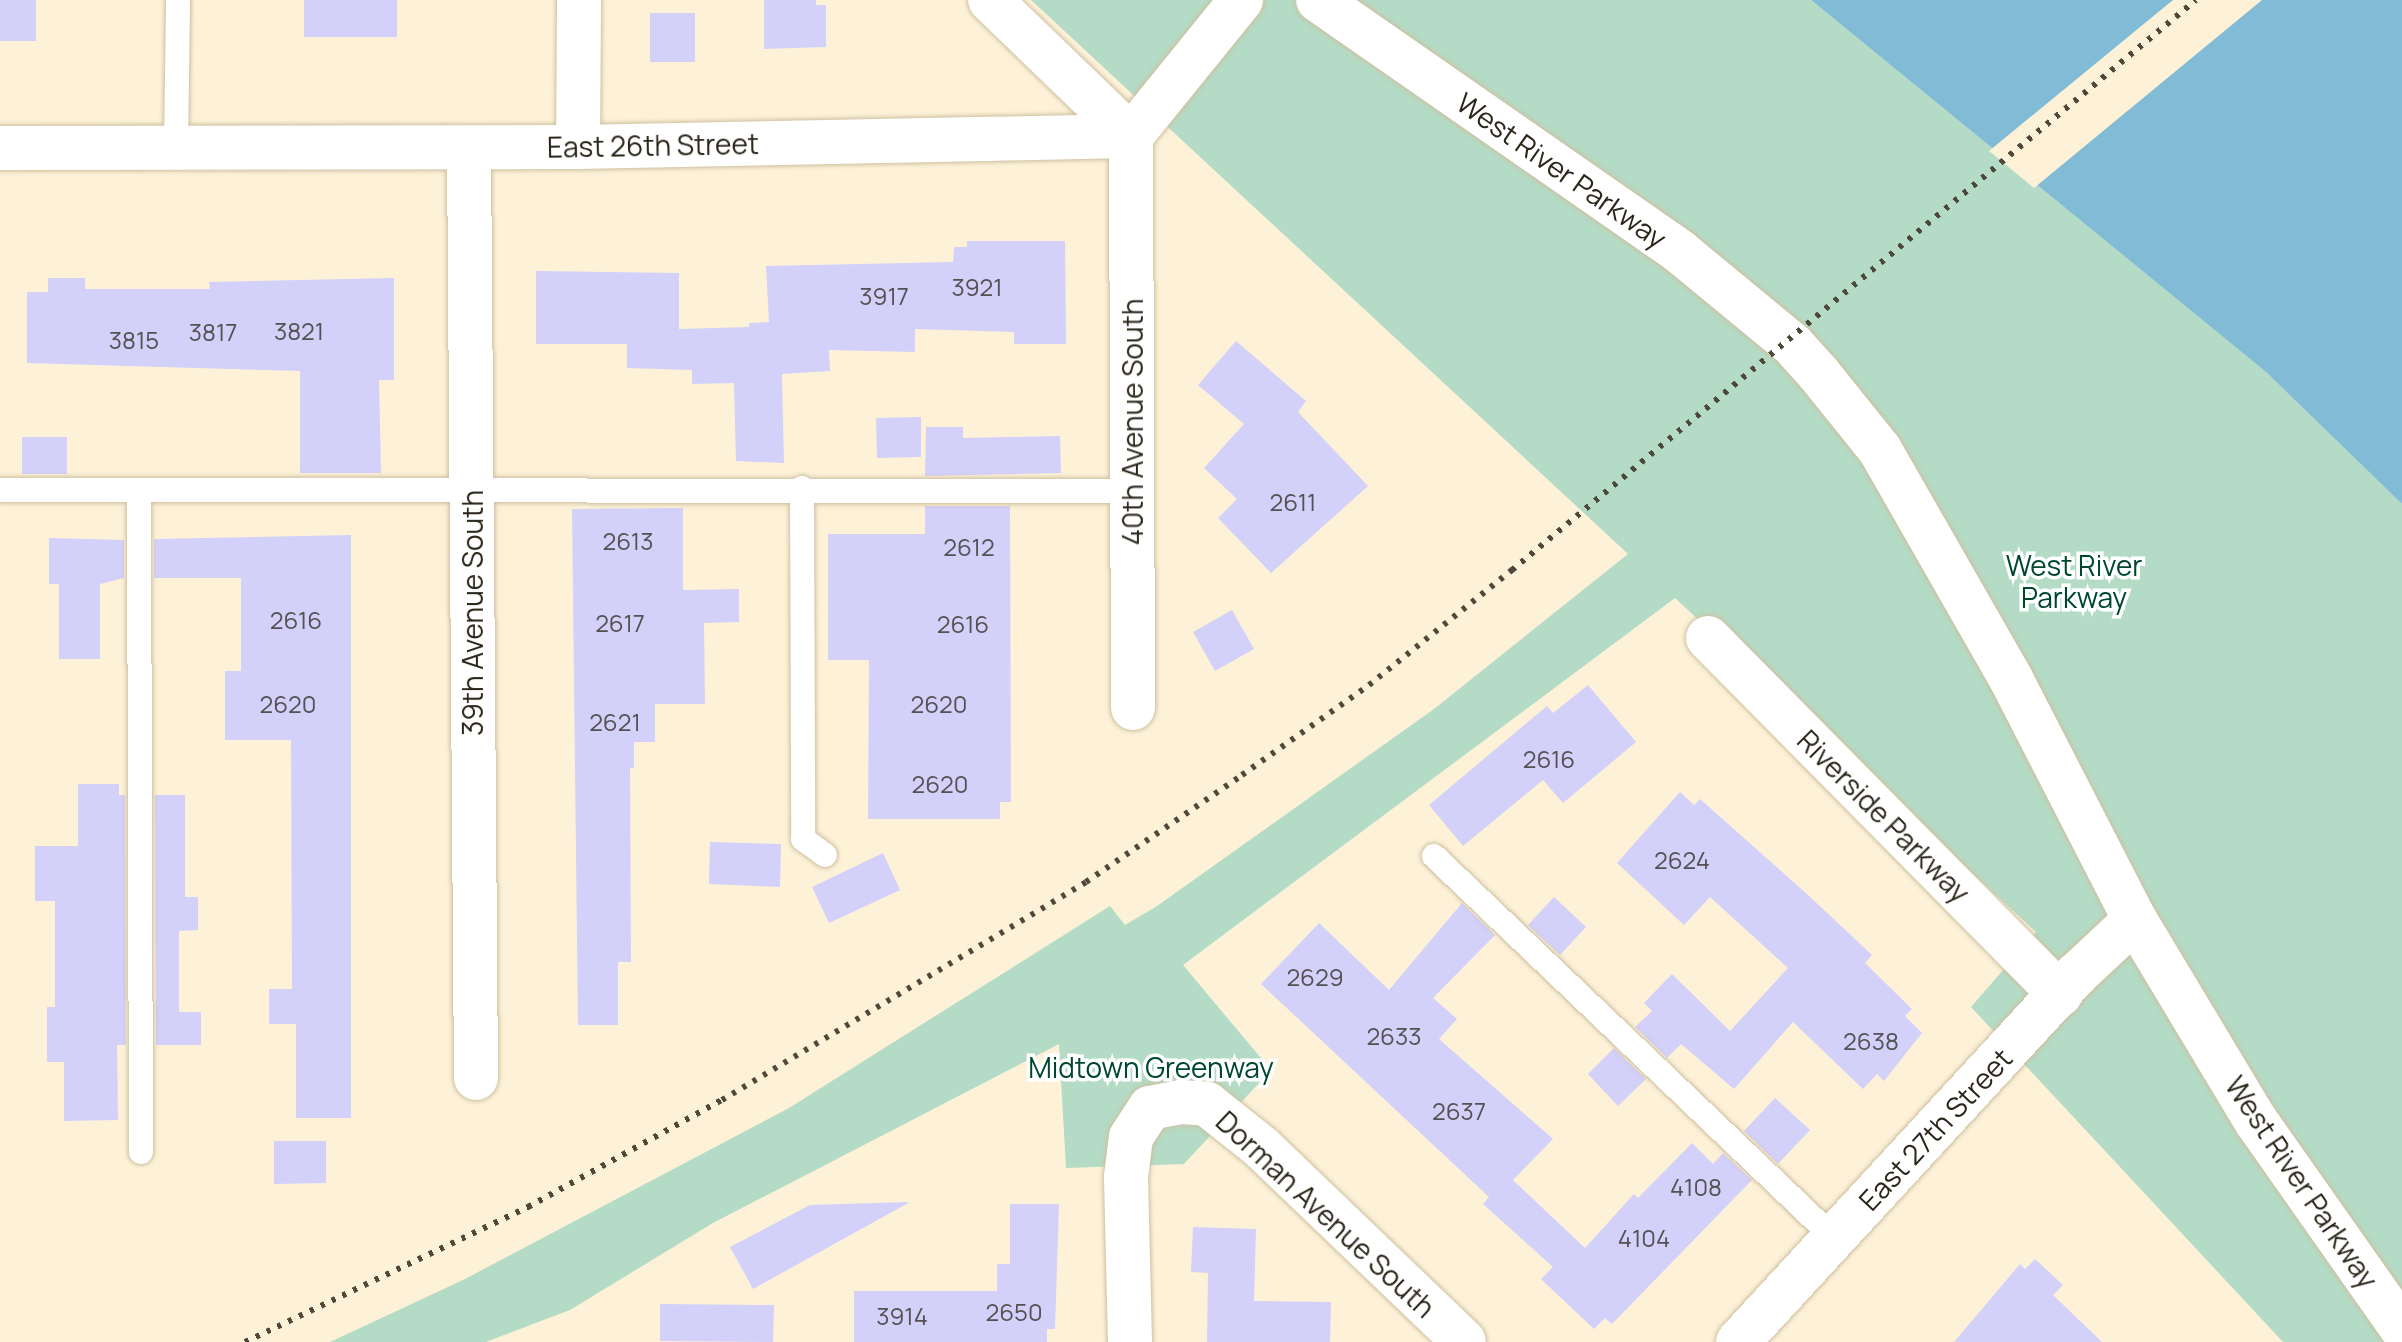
<!DOCTYPE html>
<html>
<head>
<meta charset="utf-8">
<style>
	body { margin:0 }
	#map { position:relative; width:2402px; height:1342px; overflow:hidden; background:#fdf2d8; font-family:Manrope,sans-serif }
	div>[style] { position:absolute }
	.green>* { inset:0; background:#b4dbc5 }
	.water>* { inset:0; background:#81bbd6 }
	.pier>* { inset:0; background:#fdf2d8 }
	.building>* { inset:0; background:#d3d0f9 }
	.roads { filter:drop-shadow(0 0 2px #cec0a1) drop-shadow(0 0 2px #cec0a1) }
	.lane>* { height:24px; margin:-12px; padding:0 12px; transform-origin:12px; border-radius:12px; background:#fff }
	.street>* { height:44px; margin:-22px; padding:0 22px; transform-origin:22px; border-radius:22px; background:#fff }
	.rail>* { height:6px; margin-top:-3px; transform-origin:0; background:repeating-linear-gradient(90deg,#4e483a 0 4px,transparent 0 12px) }
	span { translate:-50% -50%; white-space:nowrap; text-align:center; line-height:1.15; -webkit-text-stroke:7px #fff; paint-order:stroke }
	.number-label { font-size:24px; color:#555052 }
	.number-label span { -webkit-text-stroke-width:0 }
	.street-label { font-size:28px; color:#2b261a }
	.park-label { font-size:28px; color:#00482d }
</style>
</head>
<body>
<div id="map">
	<div class="green">
		<div style="clip-path:polygon(1031px 0,1811px 0,2266px 372px,2402px 504px,2402px 1342px,2283px 1342px,1971px 1007px,2036px 932px,1675px 598px,1183px 965px,1271px 1070px,1184px 1164px,1066px 1168px,1059px 1044px,713px 1223px,570px 1310px,486px 1342px,330px 1342px,463px 1280px,789px 1108px,1110px 906px,1125px 925px,1157px 906px,1434px 709px,1628px 554px)"></div>
	</div>
	<div class="water">
		<div style="clip-path:polygon(1811px 0,2402px 0,2402px 504px,2266px 372px)"></div>
	</div>
	<div class="pier">
		<div style="clip-path:polygon(2173px 0,2262px 0,2034px 188px,1989px 151px)"></div>
	</div>
	<div class="building">
		<div style="clip-path:polygon(0 0,36px 0,36px 41px,0 41px)"></div>
		<div style="clip-path:polygon(304px 0,397px 0,397px 37px,304px 37px)"></div>
		<div style="clip-path:polygon(764px 0,816px 0,816px 5px,826px 5px,826px 47px,764px 49px)"></div>
		<div style="clip-path:polygon(650px 13px,695px 13px,695px 62px,650px 62px)"></div>
		<div style="clip-path:polygon(967px 241px,1065px 241px,1066px 344px,1014px 344px,1014px 332px,915px 329px,915px 352px,829px 350px,830px 371px,782px 374px,784px 463px,736px 461px,734px 383px,692px 384px,692px 370px,627px 368px,627px 344px,536px 344px,536px 271px,679px 273px,679px 329px,749px 327px,749px 323px,769px 322px,766px 266px,953px 262px,954px 247px,967px 247px)"></div>
		<div style="clip-path:polygon(48px 278px,85px 278px,85px 289px,210px 289px,209px 282px,394px 278px,394px 380px,379px 380px,381px 473px,300px 473px,300px 371px,27px 363px,27px 292px,48px 292px)"></div>
		<div style="clip-path:polygon(1236px 341px,1306px 401px,1298px 412px,1368px 486px,1271px 573px,1218px 518px,1237px 499px,1204px 468px,1244px 424px,1198px 385px)"></div>
		<div style="clip-path:polygon(921px 417px,921px 457px,877px 458px,876px 418px)"></div>
		<div style="clip-path:polygon(926px 427px,963px 427px,963px 438px,1060px 436px,1061px 473px,925px 476px)"></div>
		<div style="clip-path:polygon(22px 437px,67px 437px,67px 474px,22px 474px)"></div>
		<div style="clip-path:polygon(925px 506px,1010px 506px,1011px 802px,1000px 802px,1000px 819px,868px 819px,869px 660px,828px 660px,828px 534px,925px 534px)"></div>
		<div style="clip-path:polygon(683px 508px,683px 590px,739px 589px,739px 622px,704px 623px,705px 704px,655px 704px,655px 742px,634px 742px,634px 768px,630px 768px,631px 962px,618px 962px,618px 1025px,578px 1025px,572px 509px)"></div>
		<div style="clip-path:polygon(351px 535px,351px 1118px,296px 1118px,296px 1024px,269px 1024px,269px 989px,292px 989px,291px 740px,225px 740px,225px 671px,241px 671px,241px 578px,154px 578px,154px 539px)"></div>
		<div style="clip-path:polygon(49px 538px,124px 540px,124px 578px,100px 584px,100px 659px,59px 659px,59px 584px,49px 584px)"></div>
		<div style="clip-path:polygon(1232px 610px,1254px 649px,1215px 671px,1193px 632px)"></div>
		<div style="clip-path:polygon(1588px 685px,1636px 742px,1563px 803px,1543px 780px,1463px 846px,1429px 805px,1547px 706px,1553px 713px)"></div>
		<div style="clip-path:polygon(78px 784px,119px 784px,119px 795px,125px 795px,126px 1045px,117px 1045px,118px 1120px,64px 1121px,64px 1062px,47px 1062px,47px 1007px,55px 1007px,55px 901px,35px 901px,35px 846px,78px 846px)"></div>
		<div style="clip-path:polygon(1680px 792px,1694px 805px,1700px 799px,1808px 895px,1872px 955px,1865px 963px,1912px 1009px,1905px 1016px,1922px 1033px,1884px 1081px,1877px 1074px,1863px 1089px,1793px 1022px,1734px 1089px,1681px 1044px,1667px 1058px,1635px 1027px,1652px 1011px,1644px 1003px,1672px 974px,1730px 1031px,1788px 968px,1710px 897px,1684px 925px,1617px 863px)"></div>
		<div style="clip-path:polygon(155px 795px,185px 795px,185px 897px,198px 897px,198px 930px,179px 931px,179px 1012px,201px 1012px,201px 1045px,156px 1045px)"></div>
		<div style="clip-path:polygon(710px 842px,781px 844px,780px 887px,709px 884px)"></div>
		<div style="clip-path:polygon(883px 853px,900px 890px,829px 923px,812px 887px)"></div>
		<div style="clip-path:polygon(1554px 897px,1586px 927px,1560px 955px,1528px 925px)"></div>
		<div style="clip-path:polygon(1462px 903px,1495px 935px,1433px 998px,1457px 1019px,1439px 1039px,1553px 1139px,1513px 1180px,1585px 1248px,1634px 1194px,1638px 1198px,1692px 1143px,1713px 1164px,1723px 1153px,1752px 1180px,1612px 1324px,1605px 1318px,1594px 1329px,1541px 1279px,1553px 1267px,1483px 1204px,1489px 1197px,1261px 984px,1319px 923px,1389px 990px)"></div>
		<div style="clip-path:polygon(1614px 1048px,1646px 1079px,1618px 1106px,1588px 1074px)"></div>
		<div style="clip-path:polygon(1775px 1098px,1810px 1130px,1778px 1164px,1744px 1131px)"></div>
		<div style="clip-path:polygon(274px 1141px,326px 1141px,326px 1183px,274px 1184px)"></div>
		<div style="clip-path:polygon(910px 1202px,753px 1289px,730px 1247px,810px 1205px)"></div>
		<div style="clip-path:polygon(1010px 1204px,1059px 1204px,1055px 1329px,1047px 1329px,1047px 1342px,854px 1342px,854px 1291px,997px 1291px,997px 1264px,1010px 1264px)"></div>
		<div style="clip-path:polygon(1193px 1227px,1256px 1229px,1254px 1301px,1331px 1302px,1330px 1342px,1207px 1342px,1208px 1273px,1191px 1272px)"></div>
		<div style="clip-path:polygon(2035px 1259px,2063px 1285px,2053px 1295px,2102px 1342px,1954px 1342px,2020px 1264px,2025px 1269px)"></div>
		<div style="clip-path:polygon(660px 1304px,774px 1305px,773px 1342px,660px 1341px)"></div>
	</div>
	<div class="roads">
		<div class="lane">
			<div style="left:176px;top:148px;width:148px;rotate:-89.2deg"></div>
			<div style="left:802px;top:488px;width:351px;rotate:89.8deg"></div>
			<div style="left:803px;top:839px;width:27px;rotate:36deg"></div>
			<div style="left:0;top:490px;width:1132px;rotate:0.05deg"></div>
			<div style="left:139px;top:491px;width:661px;rotate:89.83deg"></div>
			<div style="left:1434px;top:856px;width:553px;rotate:43.68deg"></div>
		</div>
		<div class="street">
			<div style="left:990px;top:0;width:196px;rotate:44deg"></div>
			<div style="left:1131px;top:136px;width:572px;rotate:89.8deg"></div>
			<div style="left:1318px;top:0;width:440px;rotate:34.8deg"></div>
			<div style="left:1679px;top:251px;width:146px;rotate:39.5deg"></div>
			<div style="left:1792px;top:344px;width:40px;rotate:48deg"></div>
			<div style="left:1819px;top:374px;width:97px;rotate:51.2deg"></div>
			<div style="left:1880px;top:450px;width:262px;rotate:60.2deg"></div>
			<div style="left:2010px;top:677px;width:273px;rotate:62.8deg"></div>
			<div style="left:2135px;top:920px;width:235px;rotate:59deg"></div>
			<div style="left:2256px;top:1121px;width:254px;rotate:54.9deg"></div>
			<div style="left:578px;top:147px;width:147px;rotate:-89.6deg"></div>
			<div style="left:0;top:148px;width:578px;rotate:-0.1deg"></div>
			<div style="left:578px;top:147px;width:553px;rotate:-1.14deg"></div>
			<div style="left:1131px;top:136px;width:175px;rotate:-51deg"></div>
			<div style="left:469px;top:148px;width:930px;rotate:89.57deg"></div>
			<div style="left:1708px;top:638px;width:501px;rotate:45.32deg"></div>
			<div style="left:1130px;top:1342px;width:165px;rotate:-91.4deg"></div>
			<div style="left:1126px;top:1177px;width:40px;rotate:-82.9deg"></div>
			<div style="left:1131px;top:1137px;width:35px;rotate:-57deg"></div>
			<div style="left:1150px;top:1108px;width:32px;rotate:-11deg"></div>
			<div style="left:1181px;top:1102px;width:26px;rotate:4deg"></div>
			<div style="left:1207px;top:1104px;width:69px;rotate:38.5deg"></div>
			<div style="left:1261px;top:1147px;width:281px;rotate:43.8deg"></div>
			<div style="left:1738px;top:1342px;width:500px;rotate:-47.35deg"></div>
			<div style="left:2077px;top:974px;width:79px;rotate:-43deg"></div>
		</div>
	</div>
	<div class="rail">
		<div style="left:245px;top:1342px;width:314px;rotate:-25.5deg"></div>
		<div style="left:528px;top:1207px;width:222px;rotate:-28.9deg"></div>
		<div style="left:722px;top:1100px;width:424px;rotate:-30.9deg"></div>
		<div style="left:1086px;top:882px;width:189px;rotate:-34.4deg"></div>
		<div style="left:1242px;top:775px;width:156px;rotate:-35.3deg"></div>
		<div style="left:1369px;top:685px;width:184px;rotate:-38.8deg"></div>
		<div style="left:1512px;top:570px;width:890px;rotate:-39.81deg"></div>
	</div>
	<div class="number-label">
		<span style="left:977px;top:287px">3921</span>
		<span style="left:884px;top:296px">3917</span>
		<span style="left:299px;top:331px">3821</span>
		<span style="left:213px;top:332px">3817</span>
		<span style="left:134px;top:340px">3815</span>
		<span style="left:1293px;top:502px">2611</span>
		<span style="left:628px;top:541px">2613</span>
		<span style="left:969px;top:547px">2612</span>
		<span style="left:296px;top:620px">2616</span>
		<span style="left:620px;top:623px">2617</span>
		<span style="left:963px;top:624px">2616</span>
		<span style="left:288px;top:704px">2620</span>
		<span style="left:939px;top:704px">2620</span>
		<span style="left:615px;top:722px">2621</span>
		<span style="left:1549px;top:759px">2616</span>
		<span style="left:940px;top:784px">2620</span>
		<span style="left:1682px;top:860px">2624</span>
		<span style="left:1315px;top:977px">2629</span>
		<span style="left:1394px;top:1036px">2633</span>
		<span style="left:1871px;top:1041px">2638</span>
		<span style="left:1459px;top:1111px">2637</span>
		<span style="left:1696px;top:1187px">4108</span>
		<span style="left:1644px;top:1238px">4104</span>
		<span style="left:1014px;top:1312px">2650</span>
		<span style="left:902px;top:1316px">3914</span>
	</div>
	<div class="street-label">
		<span style="left:653px;top:145px;rotate:-1deg">East 26th Street</span>
		<span style="left:1562px;top:170px;rotate:35deg">West River Parkway</span>
		<span style="left:1132px;top:422px;rotate:-90deg">40th Avenue South</span>
		<span style="left:472px;top:613px;rotate:-90deg">39th Avenue South</span>
		<span style="left:1884px;top:816px;rotate:45deg">Riverside Parkway</span>
		<span style="left:1935px;top:1129px;rotate:-47deg">East 27th Street</span>
		<span style="left:2302px;top:1182px;rotate:56deg">West River Parkway</span>
		<span style="left:1326px;top:1214px;rotate:43deg">Dorman Avenue South</span>
	</div>
	<div class="park-label">
		<span style="left:2074px;top:581px">West River<br>Parkway</span>
		<span style="left:1151px;top:1067px">Midtown Greenway</span>
	</div>
</div>
</body>
</html>
